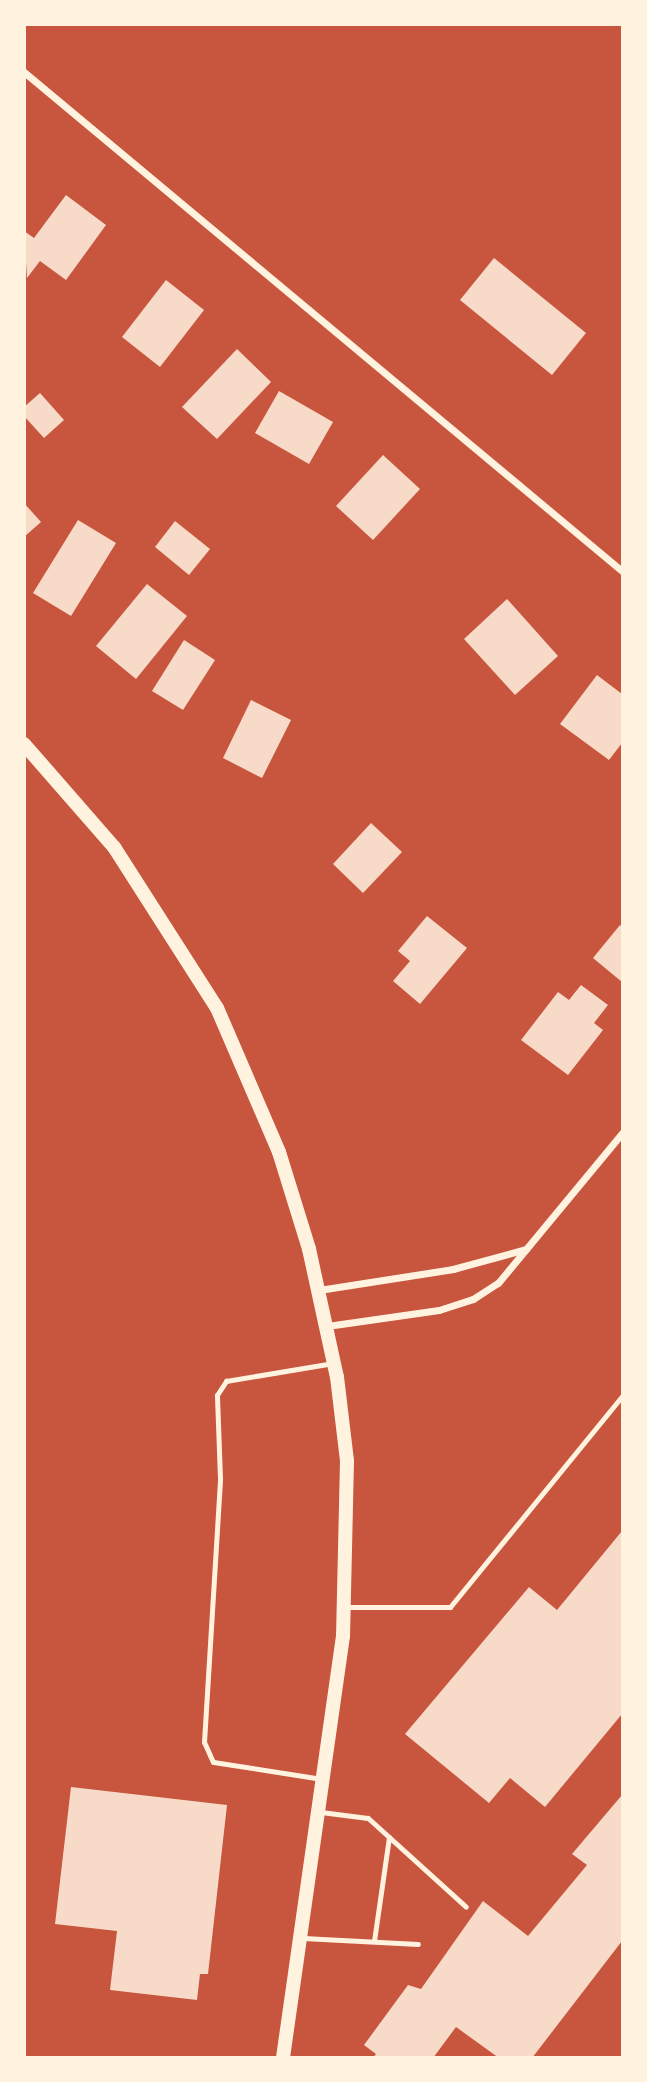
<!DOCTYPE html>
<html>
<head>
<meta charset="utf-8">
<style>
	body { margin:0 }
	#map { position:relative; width:647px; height:2082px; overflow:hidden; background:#c8553d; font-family:Signika,sans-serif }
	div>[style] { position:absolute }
	.building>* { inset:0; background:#f7dbc8 }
	.service>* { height:5px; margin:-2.5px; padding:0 2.5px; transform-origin:2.5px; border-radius:2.5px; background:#fff3e0 }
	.minor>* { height:7px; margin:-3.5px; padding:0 3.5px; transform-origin:3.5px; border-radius:3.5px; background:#fff3e0 }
	.secondary>* { height:14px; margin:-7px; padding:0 7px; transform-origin:7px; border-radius:7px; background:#fff3e0 }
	span { translate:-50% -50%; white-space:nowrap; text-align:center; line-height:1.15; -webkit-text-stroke:7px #fff3e0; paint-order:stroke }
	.frame { position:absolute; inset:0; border:26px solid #fff3e0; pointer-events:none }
</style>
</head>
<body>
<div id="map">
	<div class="building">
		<div style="clip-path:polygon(66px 195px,106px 225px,66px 280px,40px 261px,27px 278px,24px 231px,34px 238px)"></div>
		<div style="clip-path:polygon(494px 258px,586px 333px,552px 375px,460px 300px)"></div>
		<div style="clip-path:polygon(166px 280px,204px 310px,160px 367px,122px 337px)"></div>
		<div style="clip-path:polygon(237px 349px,271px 382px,217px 439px,182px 407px)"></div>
		<div style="clip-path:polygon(279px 391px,333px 422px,309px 464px,255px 433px)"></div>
		<div style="clip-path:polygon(40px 393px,64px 420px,44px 438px,24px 416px,24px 407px)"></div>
		<div style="clip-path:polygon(383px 455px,420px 489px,373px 540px,336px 506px)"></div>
		<div style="clip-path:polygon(24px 503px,41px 522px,24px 537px)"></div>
		<div style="clip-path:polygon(78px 520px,116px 543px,71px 616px,33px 593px)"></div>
		<div style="clip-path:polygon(175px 521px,210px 549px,189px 575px,155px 547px)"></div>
		<div style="clip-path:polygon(147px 584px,187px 616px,136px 679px,96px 646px)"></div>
		<div style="clip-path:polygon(507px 599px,558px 656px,515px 695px,464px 639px)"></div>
		<div style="clip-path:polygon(184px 640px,215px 660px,183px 710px,152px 691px)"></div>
		<div style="clip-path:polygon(597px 675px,622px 694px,622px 743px,609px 760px,560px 724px)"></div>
		<div style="clip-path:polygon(251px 700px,291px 720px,262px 778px,223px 758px)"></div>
		<div style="clip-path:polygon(371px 823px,402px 852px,363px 893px,333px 864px)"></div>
		<div style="clip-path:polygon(427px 916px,467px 948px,420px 1004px,393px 981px,410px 961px,398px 951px)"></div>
		<div style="clip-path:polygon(620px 925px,622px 927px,622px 982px,593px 958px)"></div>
		<div style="clip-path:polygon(581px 985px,608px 1005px,594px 1023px,603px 1030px,568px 1075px,521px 1040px,558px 992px,569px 1000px)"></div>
		<div style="clip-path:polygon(622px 1531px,622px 1714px,545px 1807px,510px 1778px,489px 1803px,405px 1734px,529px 1587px,557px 1610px)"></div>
		<div style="clip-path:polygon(71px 1787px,227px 1805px,208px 1974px,200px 1974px,197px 2000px,110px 1990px,117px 1931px,55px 1924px)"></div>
		<div style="clip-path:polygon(622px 1795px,622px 1941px,532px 2058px,499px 2058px,456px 2027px,433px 2058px,373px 2058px,376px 2054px,364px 2045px,408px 1985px,421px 1989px,483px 1901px,528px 1936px,587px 1865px,572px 1854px)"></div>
	</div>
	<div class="service">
		<div style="left:344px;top:1607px;width:106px"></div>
		<div style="left:450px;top:1607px;width:272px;rotate:-50.8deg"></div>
		<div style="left:322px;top:1779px;width:110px;rotate:-171.1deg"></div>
		<div style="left:213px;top:1762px;width:22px;rotate:-114deg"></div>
		<div style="left:204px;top:1742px;width:264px;rotate:-86.5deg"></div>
		<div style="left:220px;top:1478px;width:83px;rotate:-92.1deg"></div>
		<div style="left:217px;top:1395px;width:17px;rotate:-57deg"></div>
		<div style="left:226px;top:1381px;width:109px;rotate:-9.5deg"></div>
		<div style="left:321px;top:1812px;width:47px;rotate:7.3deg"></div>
		<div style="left:368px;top:1818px;width:132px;rotate:42.2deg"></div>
		<div style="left:303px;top:1938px;width:115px;rotate:3deg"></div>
		<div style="left:374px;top:1941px;width:105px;rotate:-81.8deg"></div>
	</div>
	<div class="minor">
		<div style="left:24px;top:72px;width:779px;rotate:39.84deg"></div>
		<div style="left:319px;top:1290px;width:136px;rotate:-8.9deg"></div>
		<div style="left:453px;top:1269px;width:76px;rotate:-15.3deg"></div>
		<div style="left:327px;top:1326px;width:113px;rotate:-8.1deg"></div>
		<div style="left:439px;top:1310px;width:36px;rotate:-18deg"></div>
		<div style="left:473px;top:1299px;width:30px;rotate:-33deg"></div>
		<div style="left:498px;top:1283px;width:195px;rotate:-50.4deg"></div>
	</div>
	<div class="secondary">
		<div style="left:24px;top:744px;width:137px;rotate:48.9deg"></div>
		<div style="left:114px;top:847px;width:191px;rotate:57.4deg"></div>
		<div style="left:217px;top:1008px;width:157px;rotate:66.7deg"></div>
		<div style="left:279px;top:1152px;width:102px;rotate:72.8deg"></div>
		<div style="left:309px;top:1249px;width:131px;rotate:77.7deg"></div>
		<div style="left:337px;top:1377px;width:85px;rotate:83.2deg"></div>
		<div style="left:347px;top:1461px;width:175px;rotate:91.3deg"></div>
		<div style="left:343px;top:1636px;width:426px;rotate:98.1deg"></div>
	</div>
	<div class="frame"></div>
</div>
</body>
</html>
